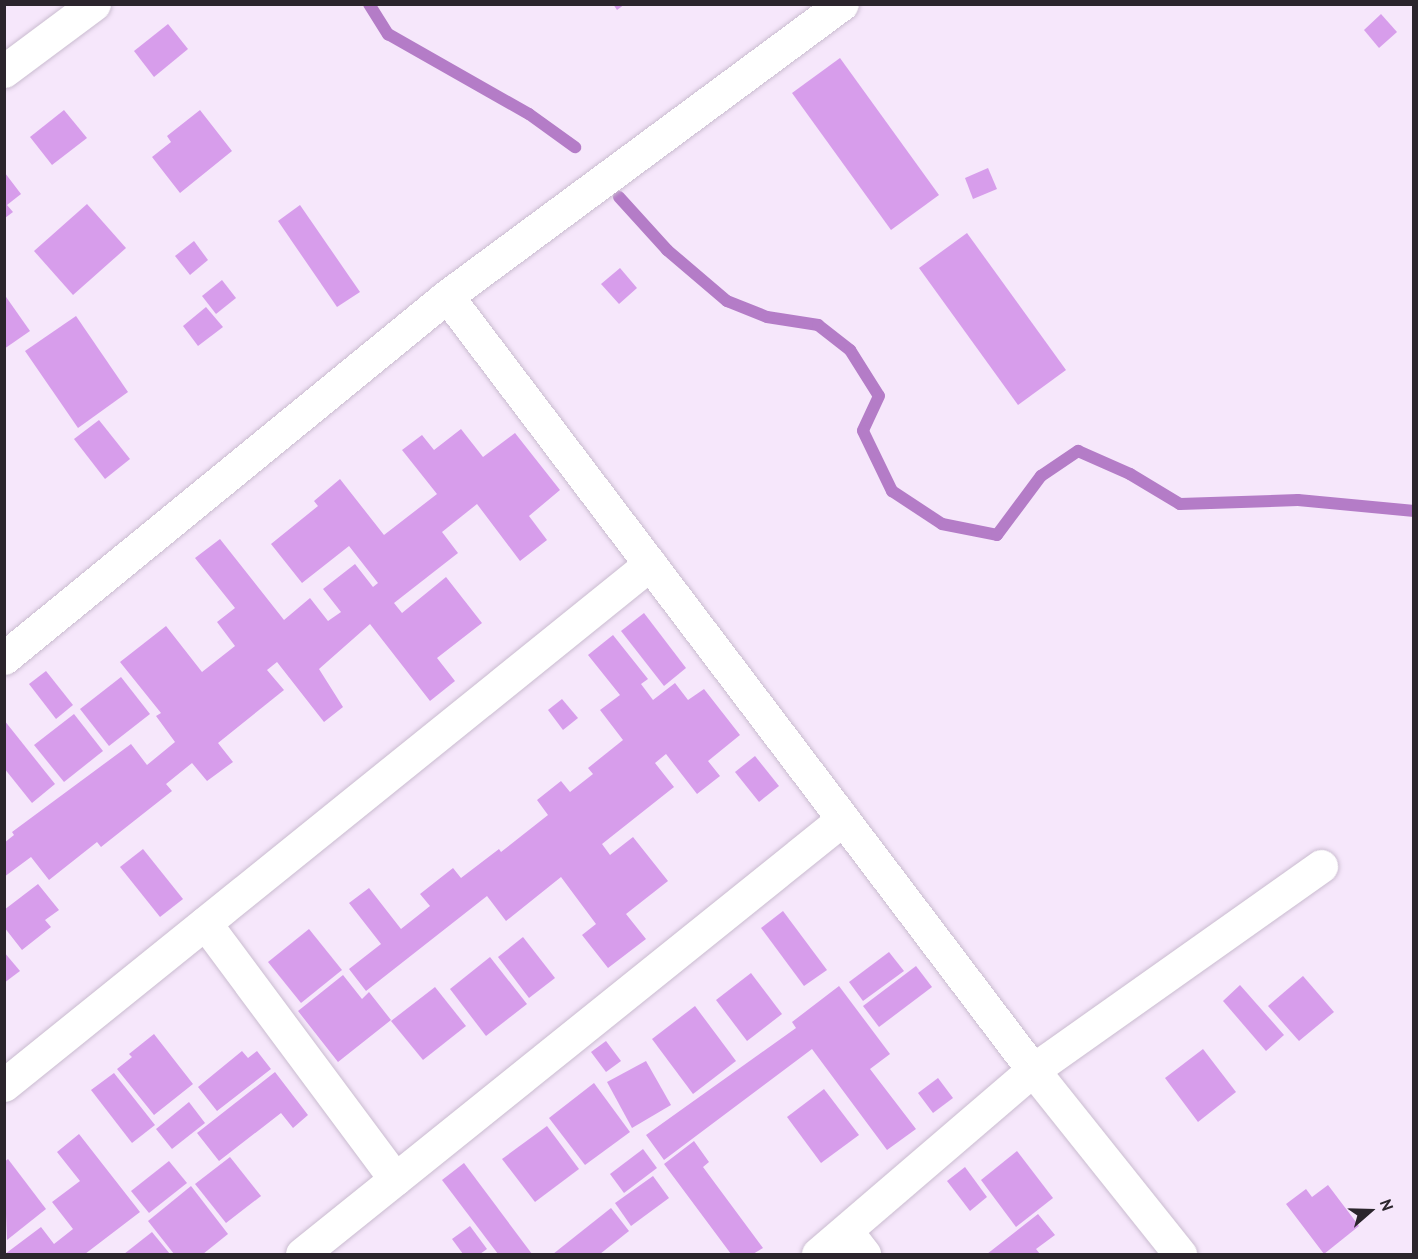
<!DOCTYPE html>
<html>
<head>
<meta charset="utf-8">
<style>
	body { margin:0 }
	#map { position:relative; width:1418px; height:1259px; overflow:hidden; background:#f6e7fb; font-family:"PT Sans",sans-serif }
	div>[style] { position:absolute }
	.stream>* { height:12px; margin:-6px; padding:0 6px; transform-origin:6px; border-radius:6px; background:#b47cc7 }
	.building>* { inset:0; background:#d79deb }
	.roads { filter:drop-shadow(0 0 2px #cabcd0) drop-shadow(0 0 2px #cabcd0) }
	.minor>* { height:33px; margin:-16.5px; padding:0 16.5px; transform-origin:16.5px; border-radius:16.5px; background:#fff }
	span { translate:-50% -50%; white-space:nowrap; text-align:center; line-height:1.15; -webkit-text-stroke:5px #f6e7fb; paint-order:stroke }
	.frame { position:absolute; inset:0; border:6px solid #2b252c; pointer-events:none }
	.north { position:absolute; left:1340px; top:1181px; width:60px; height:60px; -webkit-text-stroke:4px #f6e7fb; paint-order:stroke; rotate:70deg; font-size:16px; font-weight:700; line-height:24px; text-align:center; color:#2b252c }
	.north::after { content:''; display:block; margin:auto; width:21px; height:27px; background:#2b252c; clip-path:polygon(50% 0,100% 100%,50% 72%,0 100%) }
</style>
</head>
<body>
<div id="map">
	<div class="stream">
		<div style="left:369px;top:4px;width:36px;rotate:58deg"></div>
		<div style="left:388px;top:34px;width:162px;rotate:29.6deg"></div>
		<div style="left:529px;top:114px;width:57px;rotate:35.7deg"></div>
		<div style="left:619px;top:197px;width:72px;rotate:47.8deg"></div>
		<div style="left:667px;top:250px;width:79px;rotate:40.4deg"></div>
		<div style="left:727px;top:301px;width:43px;rotate:21.8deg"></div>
		<div style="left:767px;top:317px;width:52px;rotate:8.9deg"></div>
		<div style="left:818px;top:325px;width:41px;rotate:38deg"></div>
		<div style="left:850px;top:350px;width:54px;rotate:57.8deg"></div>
		<div style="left:879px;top:396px;width:38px;rotate:115deg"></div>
		<div style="left:863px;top:431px;width:67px;rotate:64.2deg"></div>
		<div style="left:892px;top:491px;width:60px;rotate:33.4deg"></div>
		<div style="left:942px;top:524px;width:56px;rotate:11.3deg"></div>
		<div style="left:997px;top:535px;width:74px;rotate:-53.3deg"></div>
		<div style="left:1041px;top:476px;width:45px;rotate:-34deg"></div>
		<div style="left:1078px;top:451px;width:57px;rotate:23.9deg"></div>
		<div style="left:1130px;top:474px;width:58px;rotate:31deg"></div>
		<div style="left:1180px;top:504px;width:118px;rotate:-1.9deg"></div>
		<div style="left:1298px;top:500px;width:117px;rotate:5.4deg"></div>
	</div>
	<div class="building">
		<div style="clip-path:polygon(613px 4px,625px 4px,617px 10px)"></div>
		<div style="clip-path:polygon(1381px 14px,1397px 32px,1379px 48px,1364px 30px)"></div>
		<div style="clip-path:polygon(168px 24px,188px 49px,154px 77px,134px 51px)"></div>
		<div style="clip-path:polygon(840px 58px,939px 195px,891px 230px,792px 93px)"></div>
		<div style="clip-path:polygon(64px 110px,87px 138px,52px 165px,30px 137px)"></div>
		<div style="clip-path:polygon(200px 110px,232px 151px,180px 193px,152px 157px,171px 142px,167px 136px)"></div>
		<div style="clip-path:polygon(988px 168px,997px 189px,973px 199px,965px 178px)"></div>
		<div style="clip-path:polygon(5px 173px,21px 194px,7px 205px,13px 212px,5px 218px)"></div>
		<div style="clip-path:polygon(87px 204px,126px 248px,73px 295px,34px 251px)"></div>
		<div style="clip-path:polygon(300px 205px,360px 292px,337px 307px,278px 221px)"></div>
		<div style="clip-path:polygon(967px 233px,1066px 370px,1018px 405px,919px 268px)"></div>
		<div style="clip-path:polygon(194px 241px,208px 260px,190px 275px,175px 256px)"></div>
		<div style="clip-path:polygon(620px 268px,637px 288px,619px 304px,601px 284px)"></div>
		<div style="clip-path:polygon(222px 280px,236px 298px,216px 314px,202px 296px)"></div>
		<div style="clip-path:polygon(4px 294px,30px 331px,4px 349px)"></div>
		<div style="clip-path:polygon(206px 307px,223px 327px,198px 346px,183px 326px)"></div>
		<div style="clip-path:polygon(76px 316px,128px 392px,78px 428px,25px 351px)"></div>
		<div style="clip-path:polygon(99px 420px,130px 459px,105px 479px,74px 439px)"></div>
		<div style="clip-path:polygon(461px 429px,483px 457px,515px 433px,560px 490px,529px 516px,547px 540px,520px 561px,477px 504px,442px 532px,458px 553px,394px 603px,402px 613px,446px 577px,482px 623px,437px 658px,455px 681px,430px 701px,370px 624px,319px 669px,343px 707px,324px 722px,277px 662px,267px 670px,284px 690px,218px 743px,233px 762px,207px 781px,192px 763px,166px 784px,172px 791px,101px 847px,97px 842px,49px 880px,31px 857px,4px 877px,4px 843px,14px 835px,12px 832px,131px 744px,147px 765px,175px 742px,156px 716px,161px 713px,120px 662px,166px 626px,202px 672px,235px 646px,217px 622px,235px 608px,195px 558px,220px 539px,284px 620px,310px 598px,328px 621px,341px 612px,323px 589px,355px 564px,373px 587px,378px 583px,349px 546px,302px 583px,271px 544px,318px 506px,314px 501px,340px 479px,384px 535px,437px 494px,402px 450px,422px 435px,434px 450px)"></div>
		<div style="clip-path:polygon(644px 613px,686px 668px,664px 686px,621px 631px)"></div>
		<div style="clip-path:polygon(613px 635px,648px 679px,641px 684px,653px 700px,675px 683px,688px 700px,704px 689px,740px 735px,708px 761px,720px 776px,697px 794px,666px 754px,655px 763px,674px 787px,602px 844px,610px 855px,633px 837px,668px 881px,626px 914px,646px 939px,608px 968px,582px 935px,596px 924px,561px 877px,506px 921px,487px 896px,366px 991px,349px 969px,381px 944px,349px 903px,369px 888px,401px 929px,430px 906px,420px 894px,453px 868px,461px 878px,499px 849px,501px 852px,548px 815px,537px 800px,561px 781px,570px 792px,593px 774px,588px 768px,623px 740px,600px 710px,620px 695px,588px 655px)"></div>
		<div style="clip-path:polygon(46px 671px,73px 705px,56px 719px,29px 684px)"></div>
		<div style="clip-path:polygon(121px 677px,150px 714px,109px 746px,80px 709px)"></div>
		<div style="clip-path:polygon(562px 699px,578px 718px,563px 730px,548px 710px)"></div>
		<div style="clip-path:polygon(74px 714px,103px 751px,64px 782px,34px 745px)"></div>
		<div style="clip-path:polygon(4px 720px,55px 784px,32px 803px,4px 768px)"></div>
		<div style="clip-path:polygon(755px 756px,779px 786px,759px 802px,735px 772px)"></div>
		<div style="clip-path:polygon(143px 849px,183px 899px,160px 917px,120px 867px)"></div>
		<div style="clip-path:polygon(38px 884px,59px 910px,45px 920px,51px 927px,22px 950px,4px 927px,4px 910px)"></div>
		<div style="clip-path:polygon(783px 911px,827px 970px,804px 986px,761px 928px)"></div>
		<div style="clip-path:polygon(309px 929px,342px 970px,301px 1003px,268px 962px)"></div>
		<div style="clip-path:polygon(523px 937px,555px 978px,529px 998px,498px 957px)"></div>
		<div style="clip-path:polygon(4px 952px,20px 971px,4px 983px)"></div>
		<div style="clip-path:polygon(889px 952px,904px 971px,863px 1001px,849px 982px)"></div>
		<div style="clip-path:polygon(490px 957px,527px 1004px,486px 1036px,450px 989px)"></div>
		<div style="clip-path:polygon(916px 966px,932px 987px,879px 1027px,863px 1006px)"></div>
		<div style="clip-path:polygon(751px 973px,782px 1014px,747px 1041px,716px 1000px)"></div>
		<div style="clip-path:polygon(343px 975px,362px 999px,369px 992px,391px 1020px,338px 1062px,298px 1011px)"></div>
		<div style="clip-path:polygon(1303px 976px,1334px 1012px,1299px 1041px,1268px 1006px)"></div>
		<div style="clip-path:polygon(1240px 985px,1284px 1035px,1266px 1051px,1223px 1001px)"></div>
		<div style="clip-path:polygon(839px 986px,890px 1054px,870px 1069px,916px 1129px,887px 1150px,812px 1049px,664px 1160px,646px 1135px,796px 1028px,792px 1022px)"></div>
		<div style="clip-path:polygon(435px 987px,466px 1026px,423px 1060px,391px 1021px)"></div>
		<div style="clip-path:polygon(695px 1006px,736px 1061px,693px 1094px,652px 1039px)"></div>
		<div style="clip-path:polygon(154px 1034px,193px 1084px,154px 1115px,117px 1069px,132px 1057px,129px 1054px)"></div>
		<div style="clip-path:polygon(606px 1041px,621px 1061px,606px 1072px,591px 1052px)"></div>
		<div style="clip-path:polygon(1203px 1049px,1236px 1092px,1198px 1122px,1165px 1078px)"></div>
		<div style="clip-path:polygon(242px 1051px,248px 1058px,257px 1051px,271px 1069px,217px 1111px,198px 1087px)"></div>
		<div style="clip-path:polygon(646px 1061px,671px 1105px,632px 1128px,607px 1082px)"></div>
		<div style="clip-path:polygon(275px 1072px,308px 1115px,293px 1128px,281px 1113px,219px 1161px,197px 1133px)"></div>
		<div style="clip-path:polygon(114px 1073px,155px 1125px,132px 1143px,91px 1090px)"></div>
		<div style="clip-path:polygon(938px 1078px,953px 1098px,933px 1113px,918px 1093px)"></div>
		<div style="clip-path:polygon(594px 1083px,630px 1132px,585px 1165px,549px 1118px)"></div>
		<div style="clip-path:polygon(824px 1089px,859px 1135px,821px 1163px,787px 1117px)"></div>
		<div style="clip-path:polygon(189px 1102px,205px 1123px,172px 1149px,156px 1129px)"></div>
		<div style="clip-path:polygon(547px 1126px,579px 1169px,535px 1202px,502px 1159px)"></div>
		<div style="clip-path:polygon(79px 1134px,140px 1212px,85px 1254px,5px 1254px,41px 1227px,54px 1244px,73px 1229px,52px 1202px,80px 1181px,57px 1152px)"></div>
		<div style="clip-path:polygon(694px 1141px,709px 1162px,703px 1167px,763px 1248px,753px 1254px,731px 1254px,664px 1164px)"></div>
		<div style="clip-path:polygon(643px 1149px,657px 1168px,624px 1193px,610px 1174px)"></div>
		<div style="clip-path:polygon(1017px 1151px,1053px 1198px,1016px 1227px,981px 1180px)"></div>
		<div style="clip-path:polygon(230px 1157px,261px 1196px,226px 1223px,195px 1184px)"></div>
		<div style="clip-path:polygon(8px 1159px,46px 1209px,7px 1240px,4px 1162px)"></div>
		<div style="clip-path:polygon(169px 1161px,187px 1183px,149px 1213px,131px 1191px)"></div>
		<div style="clip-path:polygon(464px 1163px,532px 1254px,498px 1254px,442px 1180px)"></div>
		<div style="clip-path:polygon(965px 1167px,987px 1197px,970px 1211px,947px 1181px)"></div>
		<div style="clip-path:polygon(653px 1176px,669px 1198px,631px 1226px,615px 1203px)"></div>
		<div style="clip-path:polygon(1328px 1185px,1359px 1226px,1324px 1254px,1286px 1204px,1306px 1189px,1312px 1197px)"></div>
		<div style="clip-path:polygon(191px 1186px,228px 1234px,203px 1254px,174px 1254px,148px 1221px)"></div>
		<div style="clip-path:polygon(611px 1208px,629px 1231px,600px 1254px,553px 1254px)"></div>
		<div style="clip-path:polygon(1038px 1214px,1055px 1235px,1036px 1249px,1040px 1254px,987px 1254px)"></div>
		<div style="clip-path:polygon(470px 1226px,487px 1249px,480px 1254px,463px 1254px,452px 1239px)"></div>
		<div style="clip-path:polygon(152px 1232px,170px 1254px,124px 1254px)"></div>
	</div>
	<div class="roads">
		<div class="minor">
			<div style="left:4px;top:71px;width:112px;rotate:-36.7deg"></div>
			<div style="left:447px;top:296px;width:971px;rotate:52.87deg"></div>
			<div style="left:1033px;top:1070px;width:236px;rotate:51.4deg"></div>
			<div style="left:4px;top:658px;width:572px;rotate:-39.25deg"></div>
			<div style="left:447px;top:296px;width:491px;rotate:-36.5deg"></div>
			<div style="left:205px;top:923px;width:319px;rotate:53.4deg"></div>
			<div style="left:4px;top:1085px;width:830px;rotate:-38.89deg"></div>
			<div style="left:847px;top:1232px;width:28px;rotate:52deg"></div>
			<div style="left:302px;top:1254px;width:694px;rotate:-38.8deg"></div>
			<div style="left:818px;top:1254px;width:283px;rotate:-40.6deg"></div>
			<div style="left:1033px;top:1070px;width:353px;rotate:-35.3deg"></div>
		</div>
	</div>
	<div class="frame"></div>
	<div class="north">N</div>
</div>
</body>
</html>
